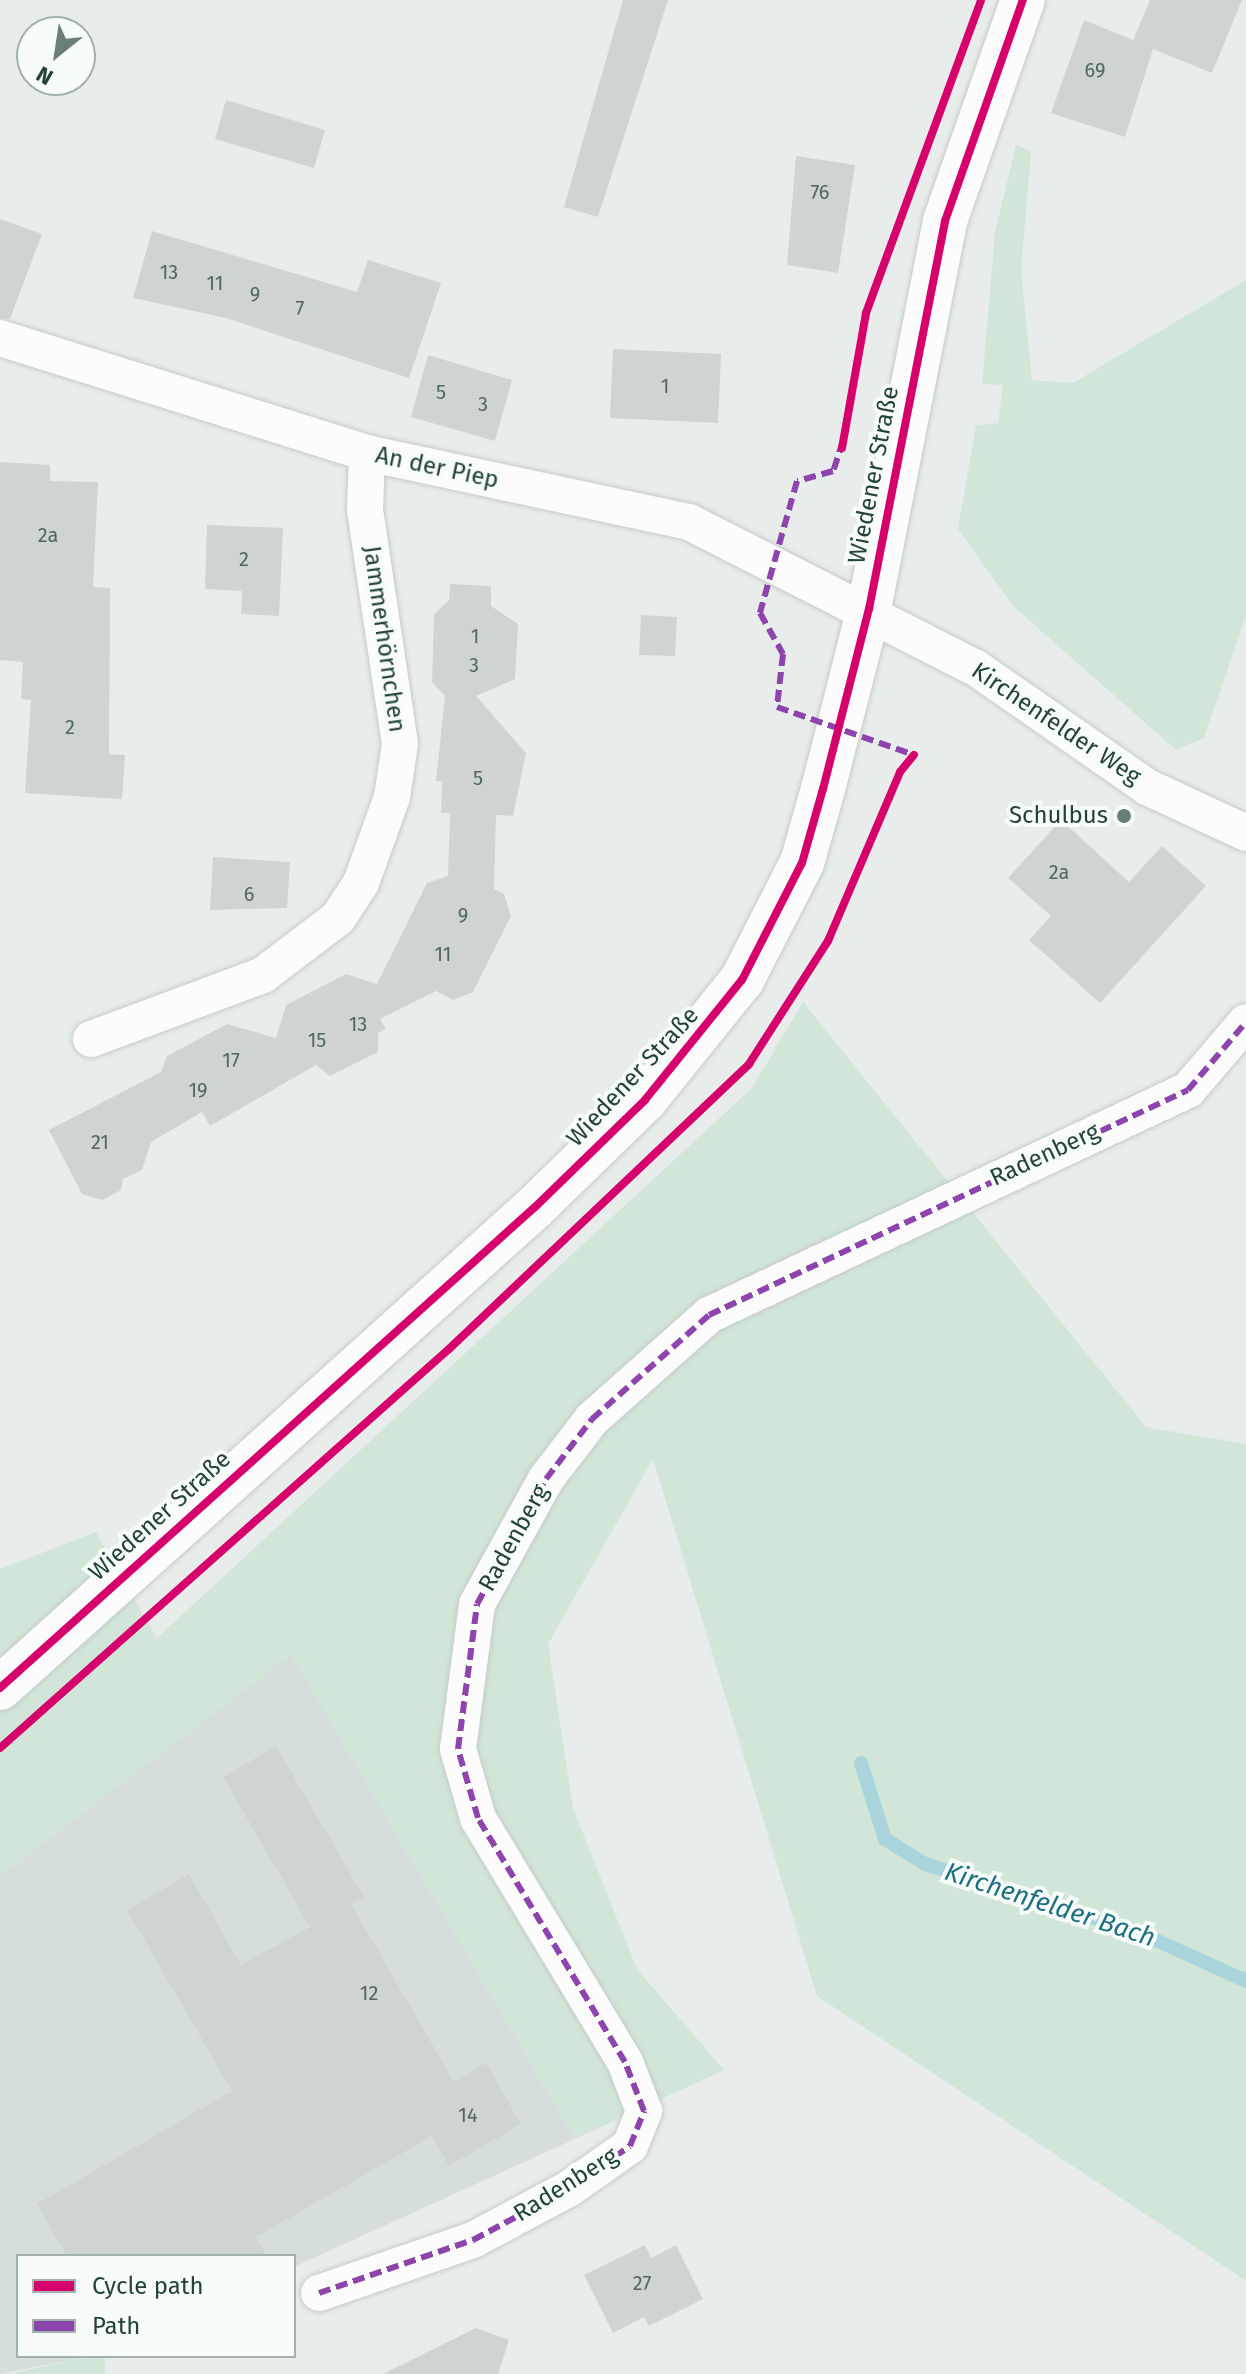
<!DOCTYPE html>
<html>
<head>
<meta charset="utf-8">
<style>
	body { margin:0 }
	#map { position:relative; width:1246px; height:2374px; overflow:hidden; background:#e8edeb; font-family:"Fira Sans",sans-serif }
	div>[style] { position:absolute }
	.built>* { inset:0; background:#d6dedb }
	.green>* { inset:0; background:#d1e6d8 }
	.stream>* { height:14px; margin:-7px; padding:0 7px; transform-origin:7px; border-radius:7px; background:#a9d4db }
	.building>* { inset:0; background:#cfd4d2 }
	.roads { filter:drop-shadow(0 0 2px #c5cac8) drop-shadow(0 0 2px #c5cac8) }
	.minor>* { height:36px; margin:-18px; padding:0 18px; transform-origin:18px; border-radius:18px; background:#fcfcfc }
	.secondary>* { height:44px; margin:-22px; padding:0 22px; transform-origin:22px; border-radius:22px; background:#fcfcfc }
	.quiet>* { height:6px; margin-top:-3px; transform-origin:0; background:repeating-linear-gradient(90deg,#8e44ad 0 12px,transparent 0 18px) }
	.cycleway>* { height:8px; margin:-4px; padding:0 4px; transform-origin:4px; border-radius:4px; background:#d6006c }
	.dots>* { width:22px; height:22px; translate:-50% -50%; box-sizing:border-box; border:4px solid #f7fbf9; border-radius:50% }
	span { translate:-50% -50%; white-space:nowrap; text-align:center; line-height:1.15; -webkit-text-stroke:8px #f7fbf9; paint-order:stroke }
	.number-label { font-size:20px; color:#506761 }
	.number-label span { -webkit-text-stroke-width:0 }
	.street-label { font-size:24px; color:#24423a }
	.poi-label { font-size:24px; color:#24423a }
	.right { translate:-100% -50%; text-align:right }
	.water-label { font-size:26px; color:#1c6f80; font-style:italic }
	.legend { position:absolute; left:16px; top:2254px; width:280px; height:104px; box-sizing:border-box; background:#f7fbf9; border:2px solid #a3b1ad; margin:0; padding:10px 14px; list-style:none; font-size:24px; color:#24423a }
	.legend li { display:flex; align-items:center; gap:16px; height:40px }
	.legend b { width:40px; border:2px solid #a3b1ad }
	.north { position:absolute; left:16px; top:16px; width:80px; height:80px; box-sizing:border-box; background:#f7fbf9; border:2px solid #a3b1ad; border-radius:50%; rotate:210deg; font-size:22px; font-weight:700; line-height:32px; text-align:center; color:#24423a }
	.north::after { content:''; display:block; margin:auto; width:28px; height:36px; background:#697e78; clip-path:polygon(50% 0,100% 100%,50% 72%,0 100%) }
</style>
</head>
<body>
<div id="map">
	<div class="built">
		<div style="clip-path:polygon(291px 1654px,575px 2139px,294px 2267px,294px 2256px,18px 2256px,18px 2356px,92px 2356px,0 2374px,0 1876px)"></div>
	</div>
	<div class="green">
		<div style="clip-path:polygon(1016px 145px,1031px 151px,1021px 270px,1032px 380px,1073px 383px,1246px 280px,1246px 616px,1204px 738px,1176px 750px,1013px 606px,958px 529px,976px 425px,998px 423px,1003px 385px,982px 384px,995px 232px)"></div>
		<div style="clip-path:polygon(803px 1002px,1146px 1427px,1246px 1444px,1246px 2281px,817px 1996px,653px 1459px,548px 1644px,573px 1808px,637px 1969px,724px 2070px,575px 2139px,291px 1655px,0 1876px,0 1569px,96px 1532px,157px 1638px,752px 1088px)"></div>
		<div style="clip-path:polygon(92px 2356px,105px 2356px,105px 2374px,9px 2374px)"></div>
	</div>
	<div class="stream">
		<div style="left:861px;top:1763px;width:80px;rotate:72.5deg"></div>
		<div style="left:885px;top:1839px;width:47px;rotate:32deg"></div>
		<div style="left:925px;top:1864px;width:224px;rotate:17.7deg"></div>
		<div style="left:1138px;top:1932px;width:119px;rotate:24.4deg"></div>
	</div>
	<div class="building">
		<div style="clip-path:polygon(623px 0,668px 0,598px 217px,564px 207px)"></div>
		<div style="clip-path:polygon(1150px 0,1242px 0,1212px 73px,1153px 49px,1125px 137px,1051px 113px,1084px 20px,1133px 40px)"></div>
		<div style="clip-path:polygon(226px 100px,325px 130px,314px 168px,215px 139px)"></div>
		<div style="clip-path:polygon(796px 156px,855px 165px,838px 273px,787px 265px)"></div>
		<div style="clip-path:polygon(0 219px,42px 234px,10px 319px,0 318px)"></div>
		<div style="clip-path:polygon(152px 231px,357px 292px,368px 260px,441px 283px,409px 378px,226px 318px,133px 298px)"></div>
		<div style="clip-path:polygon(613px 349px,721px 354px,718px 423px,610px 418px)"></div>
		<div style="clip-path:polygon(428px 355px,512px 380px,495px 441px,411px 417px)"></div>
		<div style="clip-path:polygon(0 462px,50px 465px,50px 481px,98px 482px,93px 587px,110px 588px,109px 754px,125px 755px,122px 799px,25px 793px,31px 700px,21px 699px,23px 662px,0 660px)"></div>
		<div style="clip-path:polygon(207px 525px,283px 528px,279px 616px,241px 614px,242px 591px,205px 589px)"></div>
		<div style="clip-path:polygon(450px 584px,491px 586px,491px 606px,518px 624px,515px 679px,476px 696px,526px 753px,513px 816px,496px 815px,494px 889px,504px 894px,511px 916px,473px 992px,453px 1000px,436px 991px,380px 1019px,386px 1029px,378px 1033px,378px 1052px,330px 1076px,316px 1065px,210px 1126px,202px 1112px,151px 1142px,142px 1170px,123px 1179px,121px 1190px,102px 1200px,82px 1194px,49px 1130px,161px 1072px,167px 1056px,227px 1024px,276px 1038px,286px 1005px,346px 974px,377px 984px,427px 883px,448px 876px,450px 813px,441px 813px,442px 781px,436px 781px,445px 696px,432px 682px,434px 614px,449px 600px)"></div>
		<div style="clip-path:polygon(641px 615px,677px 617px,675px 656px,639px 655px)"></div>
		<div style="clip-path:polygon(1061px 820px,1129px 882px,1162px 846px,1206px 886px,1100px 1003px,1029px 940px,1051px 916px,1008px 878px)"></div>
		<div style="clip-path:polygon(213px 857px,290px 862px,287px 908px,210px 910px)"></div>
		<div style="clip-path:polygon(276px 1746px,364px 1897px,351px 1904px,454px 2082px,486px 2063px,521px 2124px,449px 2166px,432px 2136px,256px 2237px,267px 2256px,67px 2256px,37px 2204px,232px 2091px,127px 1910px,189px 1874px,241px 1965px,310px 1927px,223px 1777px)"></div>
		<div style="clip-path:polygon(645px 2245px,651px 2258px,676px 2245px,703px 2299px,649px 2326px,644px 2317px,613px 2333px,584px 2275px)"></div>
		<div style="clip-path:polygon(476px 2328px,509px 2340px,498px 2374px,383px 2374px)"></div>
	</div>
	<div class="roads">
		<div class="minor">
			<div style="left:0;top:338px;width:385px;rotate:17.4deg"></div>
			<div style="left:367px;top:453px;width:329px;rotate:12.1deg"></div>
			<div style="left:689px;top:522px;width:322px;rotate:27deg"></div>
			<div style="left:976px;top:668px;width:208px;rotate:34.8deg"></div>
			<div style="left:1147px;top:787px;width:109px;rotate:24.9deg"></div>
			<div style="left:91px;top:1039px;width:184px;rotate:-20.4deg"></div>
			<div style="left:263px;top:975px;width:94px;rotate:-37.2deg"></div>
			<div style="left:338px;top:918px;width:42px;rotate:-56.7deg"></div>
			<div style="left:361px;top:883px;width:91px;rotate:-70.2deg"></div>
			<div style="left:392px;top:797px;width:54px;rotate:-81.4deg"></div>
			<div style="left:400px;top:744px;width:237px;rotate:-98.5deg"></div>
			<div style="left:365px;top:510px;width:57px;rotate:-88deg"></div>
			<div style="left:319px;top:2293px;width:163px;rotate:-19deg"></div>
			<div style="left:473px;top:2240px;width:110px;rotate:-28.2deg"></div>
			<div style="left:570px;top:2188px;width:73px;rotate:-35deg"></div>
			<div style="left:630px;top:2146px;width:38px;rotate:-68deg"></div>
			<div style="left:644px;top:2111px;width:53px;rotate:-111.2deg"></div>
			<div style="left:625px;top:2062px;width:285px;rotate:-121.1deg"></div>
			<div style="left:478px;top:1818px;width:72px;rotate:-106.2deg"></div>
			<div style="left:458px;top:1749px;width:146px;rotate:-82.5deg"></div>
			<div style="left:477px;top:1604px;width:143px;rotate:-61.1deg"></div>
			<div style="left:546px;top:1479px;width:76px;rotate:-52.5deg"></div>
			<div style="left:592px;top:1419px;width:157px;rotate:-41.6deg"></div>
			<div style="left:709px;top:1315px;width:529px;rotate:-25.16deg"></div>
			<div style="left:1188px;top:1090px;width:89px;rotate:-49.5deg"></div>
		</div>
		<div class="secondary">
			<div style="left:0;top:1688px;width:719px;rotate:-41.96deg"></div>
			<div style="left:535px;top:1207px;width:153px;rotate:-44.2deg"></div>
			<div style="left:645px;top:1100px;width:154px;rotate:-51.1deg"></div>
			<div style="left:742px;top:980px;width:131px;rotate:-62.9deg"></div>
			<div style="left:802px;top:863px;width:77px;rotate:-74.2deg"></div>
			<div style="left:823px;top:789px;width:186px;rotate:-75.7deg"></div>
			<div style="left:869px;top:609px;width:395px;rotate:-78.9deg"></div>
			<div style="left:945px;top:221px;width:234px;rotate:-70.6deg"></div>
		</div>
	</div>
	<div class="quiet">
		<div style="left:843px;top:441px;width:32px;rotate:108deg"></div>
		<div style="left:833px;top:471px;width:37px;rotate:164deg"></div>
		<div style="left:797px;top:481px;width:137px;rotate:105.7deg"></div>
		<div style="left:760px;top:613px;width:47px;rotate:60.7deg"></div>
		<div style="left:783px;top:654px;width:53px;rotate:96.5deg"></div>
		<div style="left:777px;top:707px;width:145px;rotate:19.3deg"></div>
		<div style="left:914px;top:755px;width:6px;rotate:129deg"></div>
		<div style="left:319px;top:2293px;width:163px;rotate:-19deg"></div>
		<div style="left:473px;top:2240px;width:110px;rotate:-28.2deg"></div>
		<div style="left:570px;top:2188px;width:73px;rotate:-35deg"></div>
		<div style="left:630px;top:2146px;width:38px;rotate:-68deg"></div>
		<div style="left:644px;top:2111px;width:53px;rotate:-111.2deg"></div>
		<div style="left:625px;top:2062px;width:285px;rotate:-121.1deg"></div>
		<div style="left:478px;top:1818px;width:72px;rotate:-106.2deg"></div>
		<div style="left:458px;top:1749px;width:146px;rotate:-82.5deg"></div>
		<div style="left:477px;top:1604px;width:143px;rotate:-61.1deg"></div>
		<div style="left:546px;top:1479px;width:76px;rotate:-52.5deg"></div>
		<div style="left:592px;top:1419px;width:157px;rotate:-41.6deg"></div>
		<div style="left:709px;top:1315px;width:529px;rotate:-25.16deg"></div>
		<div style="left:1188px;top:1090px;width:89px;rotate:-49.5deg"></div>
	</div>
	<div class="cycleway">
		<div style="left:842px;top:448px;width:137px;rotate:-79.9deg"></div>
		<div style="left:866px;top:313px;width:333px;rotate:-69.8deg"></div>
		<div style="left:0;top:1688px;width:719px;rotate:-41.96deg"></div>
		<div style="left:535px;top:1207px;width:153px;rotate:-44.2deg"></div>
		<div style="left:645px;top:1100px;width:154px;rotate:-51.1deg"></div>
		<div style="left:742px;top:980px;width:131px;rotate:-62.9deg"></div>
		<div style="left:802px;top:863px;width:77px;rotate:-74.2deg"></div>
		<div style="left:823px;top:789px;width:186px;rotate:-75.7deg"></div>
		<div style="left:869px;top:609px;width:395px;rotate:-78.9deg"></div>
		<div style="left:945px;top:221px;width:234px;rotate:-70.6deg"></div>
		<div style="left:0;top:1748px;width:601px;rotate:-41.63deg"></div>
		<div style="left:449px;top:1349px;width:414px;rotate:-43.5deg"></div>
		<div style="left:749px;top:1064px;width:146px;rotate:-57.3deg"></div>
		<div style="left:828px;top:941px;width:184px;rotate:-66.9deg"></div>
		<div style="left:900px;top:772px;width:22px;rotate:-51deg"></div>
	</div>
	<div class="dots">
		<div style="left:1124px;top:816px;background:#697e78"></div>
	</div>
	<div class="number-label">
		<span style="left:1095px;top:70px">69</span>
		<span style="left:820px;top:192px">76</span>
		<span style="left:169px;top:272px">13</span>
		<span style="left:215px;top:283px">11</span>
		<span style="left:255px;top:294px">9</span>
		<span style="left:300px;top:308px">7</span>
		<span style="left:665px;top:386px">1</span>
		<span style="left:441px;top:392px">5</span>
		<span style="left:483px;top:404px">3</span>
		<span style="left:48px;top:535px">2a</span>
		<span style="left:244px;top:559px">2</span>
		<span style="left:475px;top:636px">1</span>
		<span style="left:474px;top:665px">3</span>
		<span style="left:70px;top:727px">2</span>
		<span style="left:478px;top:778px">5</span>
		<span style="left:1059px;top:872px">2a</span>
		<span style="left:249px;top:894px">6</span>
		<span style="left:463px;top:915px">9</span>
		<span style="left:443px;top:954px">11</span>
		<span style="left:358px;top:1024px">13</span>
		<span style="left:317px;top:1040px">15</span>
		<span style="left:231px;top:1060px">17</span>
		<span style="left:198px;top:1090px">19</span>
		<span style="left:100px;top:1142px">21</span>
		<span style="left:369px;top:1993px">12</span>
		<span style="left:468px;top:2115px">14</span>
		<span style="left:642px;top:2283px">27</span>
	</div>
	<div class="street-label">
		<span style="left:437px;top:468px;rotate:12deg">An der Piep</span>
		<span style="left:874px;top:475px;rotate:-79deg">Wiedener Straße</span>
		<span style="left:384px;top:639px;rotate:82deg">Jammerhörnchen</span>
		<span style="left:1056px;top:724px;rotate:34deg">Kirchenfelder Weg</span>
		<span style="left:633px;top:1077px;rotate:-47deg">Wiedener Straße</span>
		<span style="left:1045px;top:1155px;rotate:-25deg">Radenberg</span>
		<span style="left:160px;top:1516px;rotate:-42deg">Wiedener Straße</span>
		<span style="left:514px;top:1538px;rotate:-61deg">Radenberg</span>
		<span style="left:566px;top:2185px;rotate:-32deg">Radenberg</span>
	</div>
	<div class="poi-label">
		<span class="right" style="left:1108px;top:816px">Schulbus</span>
	</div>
	<div class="water-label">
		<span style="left:1050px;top:1905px;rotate:18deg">Kirchenfelder Bach</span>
	</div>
	<ul class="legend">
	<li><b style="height:10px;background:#d6006c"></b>Cycle path</li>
	<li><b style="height:10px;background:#8e44ad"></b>Path</li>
	</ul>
	<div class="north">N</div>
</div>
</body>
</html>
